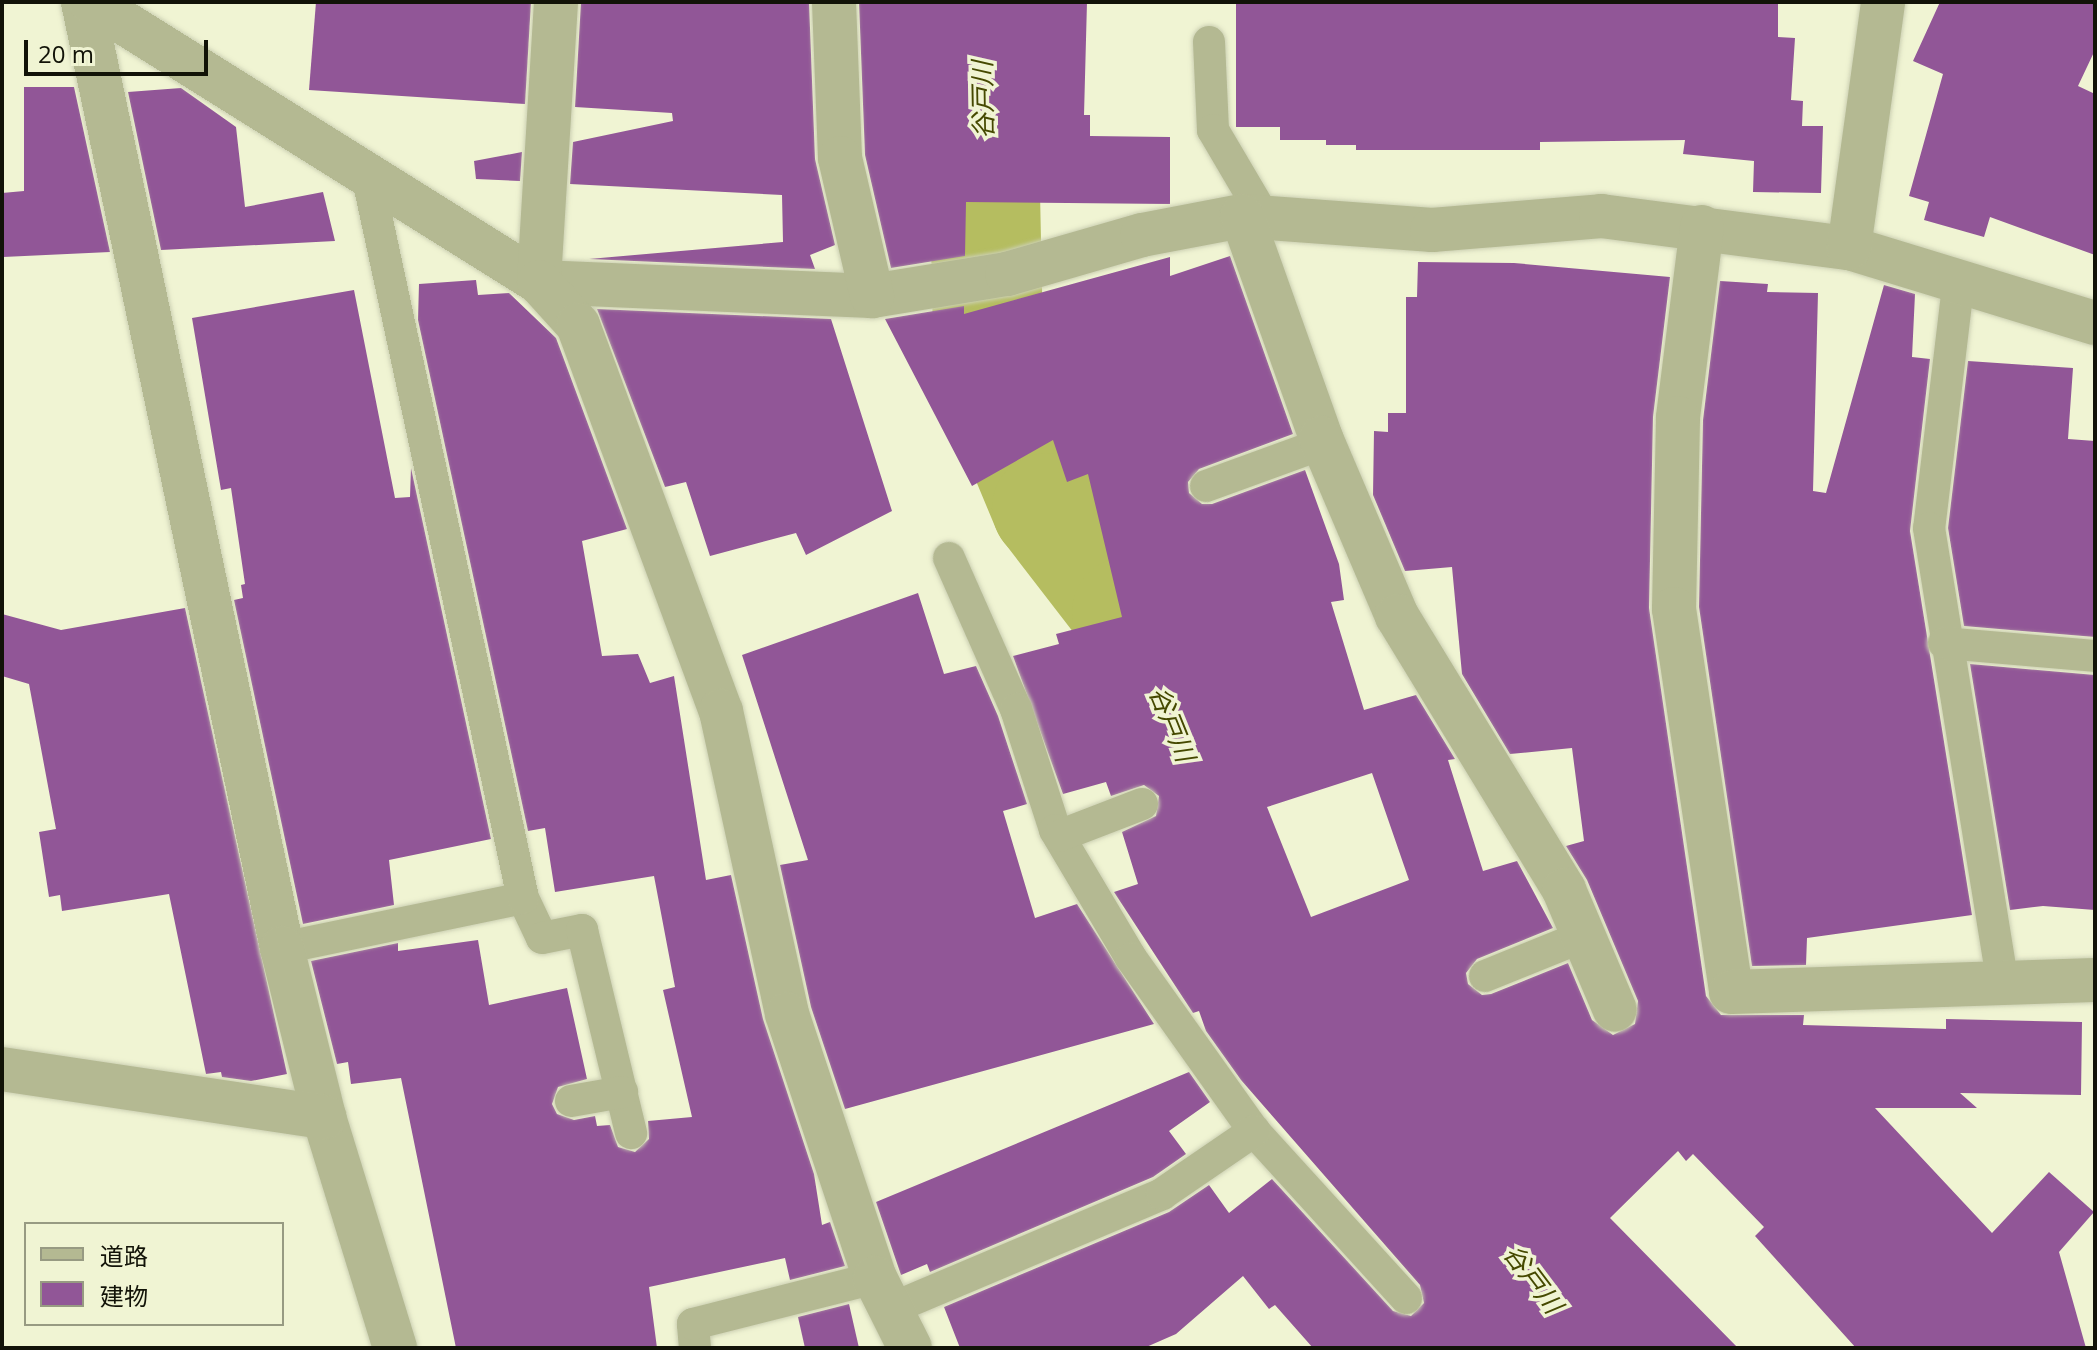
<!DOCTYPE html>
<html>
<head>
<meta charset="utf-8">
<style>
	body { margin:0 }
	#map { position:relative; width:2097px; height:1350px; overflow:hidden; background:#f0f4d3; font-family:"Open Sans","Noto Sans JP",sans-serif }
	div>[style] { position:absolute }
	.river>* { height:110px; margin:-55px; padding:0 55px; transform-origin:55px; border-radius:55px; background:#b5bd60 }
	.building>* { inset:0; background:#915697 }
	.roads { filter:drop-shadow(0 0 2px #ccd0b3) drop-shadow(0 0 2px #ccd0b3) }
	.lane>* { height:32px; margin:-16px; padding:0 16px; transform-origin:16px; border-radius:16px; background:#b4b992 }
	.street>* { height:44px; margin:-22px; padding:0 22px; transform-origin:22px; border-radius:22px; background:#b4b992 }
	span { translate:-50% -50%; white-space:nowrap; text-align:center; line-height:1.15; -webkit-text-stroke:7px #f0f4d3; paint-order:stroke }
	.water-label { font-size:26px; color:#454900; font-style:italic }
	.frame { position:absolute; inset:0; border:4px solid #121308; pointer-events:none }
	.legend { position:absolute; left:24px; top:1222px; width:260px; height:104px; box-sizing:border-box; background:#f0f4d3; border:2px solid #979a82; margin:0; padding:10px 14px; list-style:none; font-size:24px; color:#121308 }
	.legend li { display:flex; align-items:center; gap:16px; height:40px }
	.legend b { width:40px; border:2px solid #979a82 }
	.scale { position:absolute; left:24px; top:40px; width:184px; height:36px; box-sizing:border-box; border:4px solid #121308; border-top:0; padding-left:10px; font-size:24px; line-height:28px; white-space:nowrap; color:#121308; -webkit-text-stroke:6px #f0f4d3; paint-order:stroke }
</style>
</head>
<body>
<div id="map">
	<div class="river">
		<div style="left:981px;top:2px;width:367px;rotate:88.8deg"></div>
		<div style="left:989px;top:369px;width:151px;rotate:67.4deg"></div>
		<div style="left:1047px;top:508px;width:131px;rotate:52.4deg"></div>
		<div style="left:1127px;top:612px;width:137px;rotate:68.1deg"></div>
	</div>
	<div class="building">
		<div style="clip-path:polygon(316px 2px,531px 2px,525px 104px,309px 90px)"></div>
		<div style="clip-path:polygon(581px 2px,809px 2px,815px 159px,835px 245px,810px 255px,815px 269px,589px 259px,783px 242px,782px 195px,570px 184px,573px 142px,673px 121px,672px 113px,575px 107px)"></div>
		<div style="clip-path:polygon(859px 2px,1087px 2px,1084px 115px,1090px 115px,1090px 136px,1170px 137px,1170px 204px,966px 202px,965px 256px,891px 268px,865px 155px)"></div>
		<div style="clip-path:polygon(1236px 2px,1778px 2px,1778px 37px,1795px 38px,1791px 100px,1803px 101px,1802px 126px,1823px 126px,1821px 193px,1753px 192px,1754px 161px,1683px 154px,1685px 140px,1540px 142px,1540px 150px,1356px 150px,1356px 145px,1326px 145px,1326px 140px,1280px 140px,1280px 127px,1236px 127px)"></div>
		<div style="clip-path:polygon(1940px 2px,2095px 2px,2095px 50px,2078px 86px,2095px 94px,2095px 255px,1990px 217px,1984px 237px,1924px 220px,1929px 202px,1909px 196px,1943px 74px,1913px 61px)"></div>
		<div style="clip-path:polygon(24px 87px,74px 87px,110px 252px,3px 257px,2px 193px,24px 191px)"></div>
		<div style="clip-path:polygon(181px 88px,236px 127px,245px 207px,323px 192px,335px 241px,161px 250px,128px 92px)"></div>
		<div style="clip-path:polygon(522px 152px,520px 181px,476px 179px,474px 161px)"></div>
		<div style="clip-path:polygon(evenodd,1230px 256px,1293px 434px,1199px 469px,1188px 482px,1189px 493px,1202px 504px,1212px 504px,1305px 470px,1339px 564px,1344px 600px,1331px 602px,1364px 710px,1416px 695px,1455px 759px,1448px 760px,1483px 871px,1517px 861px,1553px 928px,1477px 959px,1466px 973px,1468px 984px,1482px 995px,1491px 994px,1568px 963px,1592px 1020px,1613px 1035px,1635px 1024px,1638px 1001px,1587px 880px,1566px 846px,1584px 841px,1572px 748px,1510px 754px,1462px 674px,1452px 567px,1405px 571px,1373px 495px,1374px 431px,1388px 432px,1388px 413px,1406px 413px,1406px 297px,1417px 297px,1418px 262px,1514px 263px,1670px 277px,1653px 417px,1649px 608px,1706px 996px,1721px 1015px,1804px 1015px,1803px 1025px,1946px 1029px,1946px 1019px,2082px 1022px,2081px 1095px,1960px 1093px,1977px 1108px,1875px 1108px,1992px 1233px,2049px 1172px,2094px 1212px,2059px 1252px,2086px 1348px,1856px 1348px,1755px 1236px,1764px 1227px,1693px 1154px,1686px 1161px,1678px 1151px,1610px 1218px,1738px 1348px,1313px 1348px,1275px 1305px,1269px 1309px,1243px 1276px,1176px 1334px,1144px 1348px,960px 1348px,944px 1307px,1169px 1212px,1209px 1185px,1229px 1213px,1272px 1179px,1393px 1311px,1411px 1316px,1424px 1303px,1420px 1285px,1241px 1080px,1206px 1031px,1199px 1011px,1193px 1013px,1114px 892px,1138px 884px,1122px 832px,1156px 816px,1159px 796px,1144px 785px,1111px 796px,1106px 782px,1063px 794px,1013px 656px,1059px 644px,1056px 634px,1122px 617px,1088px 474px,1067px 482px,1053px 440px,972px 486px,885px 319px,964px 306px,964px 314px,1170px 257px,1170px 276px,1230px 256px,1372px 773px,1409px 880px,1311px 917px,1267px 807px,1372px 773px)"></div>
		<div style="clip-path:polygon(476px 280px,478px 295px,509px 293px,556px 338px,627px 529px,582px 541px,602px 656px,638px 654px,650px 683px,674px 676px,706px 880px,731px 875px,763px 1019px,814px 1174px,822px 1225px,830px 1222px,845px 1266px,790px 1280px,785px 1258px,649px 1287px,657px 1348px,456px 1348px,401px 1078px,351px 1084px,348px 1062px,337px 1064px,311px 961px,398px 943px,398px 951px,478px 940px,489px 1005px,567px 988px,587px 1079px,558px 1087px,552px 1104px,557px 1114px,574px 1120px,595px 1116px,597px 1126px,610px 1125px,618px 1147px,635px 1152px,649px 1139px,648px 1121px,692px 1117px,663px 990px,675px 987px,654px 876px,555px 892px,545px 828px,528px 831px,418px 320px,419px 284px)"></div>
		<div style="clip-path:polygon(1720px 281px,1768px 284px,1767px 292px,1818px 293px,1813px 491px,1826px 493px,1884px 285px,1915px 294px,1912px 357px,1930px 359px,1910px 531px,1972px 915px,1807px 938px,1806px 965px,1752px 966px,1699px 607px,1703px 420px)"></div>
		<div style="clip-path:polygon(354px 290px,395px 498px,410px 497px,411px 468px,491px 839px,389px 860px,394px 905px,303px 924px,234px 600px,243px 598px,241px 585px,245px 584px,231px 488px,221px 490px,192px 318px)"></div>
		<div style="clip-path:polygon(597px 309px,831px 319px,892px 511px,806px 555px,796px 533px,710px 556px,686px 482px,665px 487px)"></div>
		<div style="clip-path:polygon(1968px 361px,2073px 368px,2068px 439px,2095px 441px,2095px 637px,1964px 626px,1948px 528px)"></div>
		<div style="clip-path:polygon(918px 593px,944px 674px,976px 666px,998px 716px,1027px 804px,1003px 811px,1035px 918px,1077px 904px,1154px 1024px,845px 1109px,811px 1007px,780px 865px,808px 860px,742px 655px)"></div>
		<div style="clip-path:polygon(185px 608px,287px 1074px,251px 1081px,222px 1077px,221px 1072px,206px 1074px,169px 894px,62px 911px,60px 895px,49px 897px,39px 832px,56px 829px,29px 684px,2px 676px,2px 614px,61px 630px)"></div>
		<div style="clip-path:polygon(1970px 664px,2095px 675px,2095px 910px,2043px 906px,2010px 910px)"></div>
		<div style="clip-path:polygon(1189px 1072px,1210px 1102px,1169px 1131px,1186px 1154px,1153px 1177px,930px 1272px,927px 1264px,901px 1275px,876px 1202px)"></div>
		<div style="clip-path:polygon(849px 1304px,859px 1348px,805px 1348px,798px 1317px)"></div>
	</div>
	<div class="roads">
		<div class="lane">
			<div style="left:1209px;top:42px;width:88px;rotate:87.4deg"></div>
			<div style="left:1213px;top:130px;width:99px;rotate:59.5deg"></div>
			<div style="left:1959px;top:278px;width:252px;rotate:96.8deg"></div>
			<div style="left:1929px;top:528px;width:464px;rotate:80.8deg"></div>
			<div style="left:1206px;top:486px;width:126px;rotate:-20deg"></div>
			<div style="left:949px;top:558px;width:165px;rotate:66.1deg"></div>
			<div style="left:1016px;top:709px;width:127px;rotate:72.1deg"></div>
			<div style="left:1055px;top:830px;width:149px;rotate:59.3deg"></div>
			<div style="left:1131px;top:958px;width:212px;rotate:54.6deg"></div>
			<div style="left:1254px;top:1131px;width:226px;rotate:47.7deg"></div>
			<div style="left:1944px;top:643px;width:152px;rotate:4.9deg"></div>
			<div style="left:1059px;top:836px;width:89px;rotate:-21.1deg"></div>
			<div style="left:523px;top:898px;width:44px;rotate:64.6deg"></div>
			<div style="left:542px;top:938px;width:41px;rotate:-11.3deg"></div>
			<div style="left:582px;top:930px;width:209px;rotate:76.4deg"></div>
			<div style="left:282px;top:948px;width:246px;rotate:-11.7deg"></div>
			<div style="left:523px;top:898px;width:741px;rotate:-102.16deg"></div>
			<div style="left:1485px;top:976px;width:107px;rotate:-22deg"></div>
			<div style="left:571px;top:1101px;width:52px;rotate:-10deg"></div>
			<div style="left:888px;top:1310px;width:298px;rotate:-22.9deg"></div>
			<div style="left:1162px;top:1194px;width:112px;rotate:-34.4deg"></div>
			<div style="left:695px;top:1348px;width:24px;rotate:-95deg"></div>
			<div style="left:693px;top:1324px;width:188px;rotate:-14.2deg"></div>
		</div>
		<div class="street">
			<div style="left:83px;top:2px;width:967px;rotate:78.12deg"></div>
			<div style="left:282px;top:948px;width:174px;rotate:76deg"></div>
			<div style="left:324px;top:1117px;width:242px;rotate:72.9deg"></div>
			<div style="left:91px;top:2px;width:528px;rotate:32.01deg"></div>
			<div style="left:539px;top:282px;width:333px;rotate:2.4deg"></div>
			<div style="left:872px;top:296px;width:137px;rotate:-9.3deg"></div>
			<div style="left:1007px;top:274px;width:141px;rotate:-16.1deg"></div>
			<div style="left:1142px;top:235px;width:102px;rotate:-10.8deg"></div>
			<div style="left:1242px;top:216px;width:191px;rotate:4.2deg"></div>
			<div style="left:1432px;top:230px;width:170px;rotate:-4.7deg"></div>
			<div style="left:1601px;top:216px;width:250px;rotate:7.4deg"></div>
			<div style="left:1849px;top:248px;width:257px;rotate:17deg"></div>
			<div style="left:556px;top:2px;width:281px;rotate:93.5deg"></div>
			<div style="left:539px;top:282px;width:58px;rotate:47.8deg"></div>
			<div style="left:578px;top:325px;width:412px;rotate:69.7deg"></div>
			<div style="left:721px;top:711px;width:310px;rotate:77.7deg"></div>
			<div style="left:787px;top:1014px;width:278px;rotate:71.6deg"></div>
			<div style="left:875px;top:1278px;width:78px;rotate:63.4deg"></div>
			<div style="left:834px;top:2px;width:156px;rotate:87.8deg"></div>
			<div style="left:840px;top:158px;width:142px;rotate:76.9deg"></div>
			<div style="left:1242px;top:216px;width:236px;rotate:70.4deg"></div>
			<div style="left:1321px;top:438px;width:194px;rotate:66.9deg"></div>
			<div style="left:1397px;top:616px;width:321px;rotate:58.6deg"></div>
			<div style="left:1564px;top:890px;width:130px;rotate:67deg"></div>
			<div style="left:1702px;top:227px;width:193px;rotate:97.2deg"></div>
			<div style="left:1678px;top:418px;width:191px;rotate:91.2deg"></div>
			<div style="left:1674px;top:609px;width:387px;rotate:81.5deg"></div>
			<div style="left:1731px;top:992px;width:364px;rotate:-1.9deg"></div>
			<div style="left:1849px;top:248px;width:248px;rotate:-82.1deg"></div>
			<div style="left:2px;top:1069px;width:326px;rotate:8.5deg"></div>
		</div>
	</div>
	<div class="water-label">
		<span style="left:983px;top:100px;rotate:-91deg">谷戸川</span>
		<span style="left:1172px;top:724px;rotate:68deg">谷戸川</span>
		<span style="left:1533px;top:1279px;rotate:53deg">谷戸川</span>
	</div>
	<div class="frame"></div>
	<ul class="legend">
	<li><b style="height:10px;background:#b4b992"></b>道路</li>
	<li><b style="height:22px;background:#915697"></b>建物</li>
	</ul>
	<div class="scale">20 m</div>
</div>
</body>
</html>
